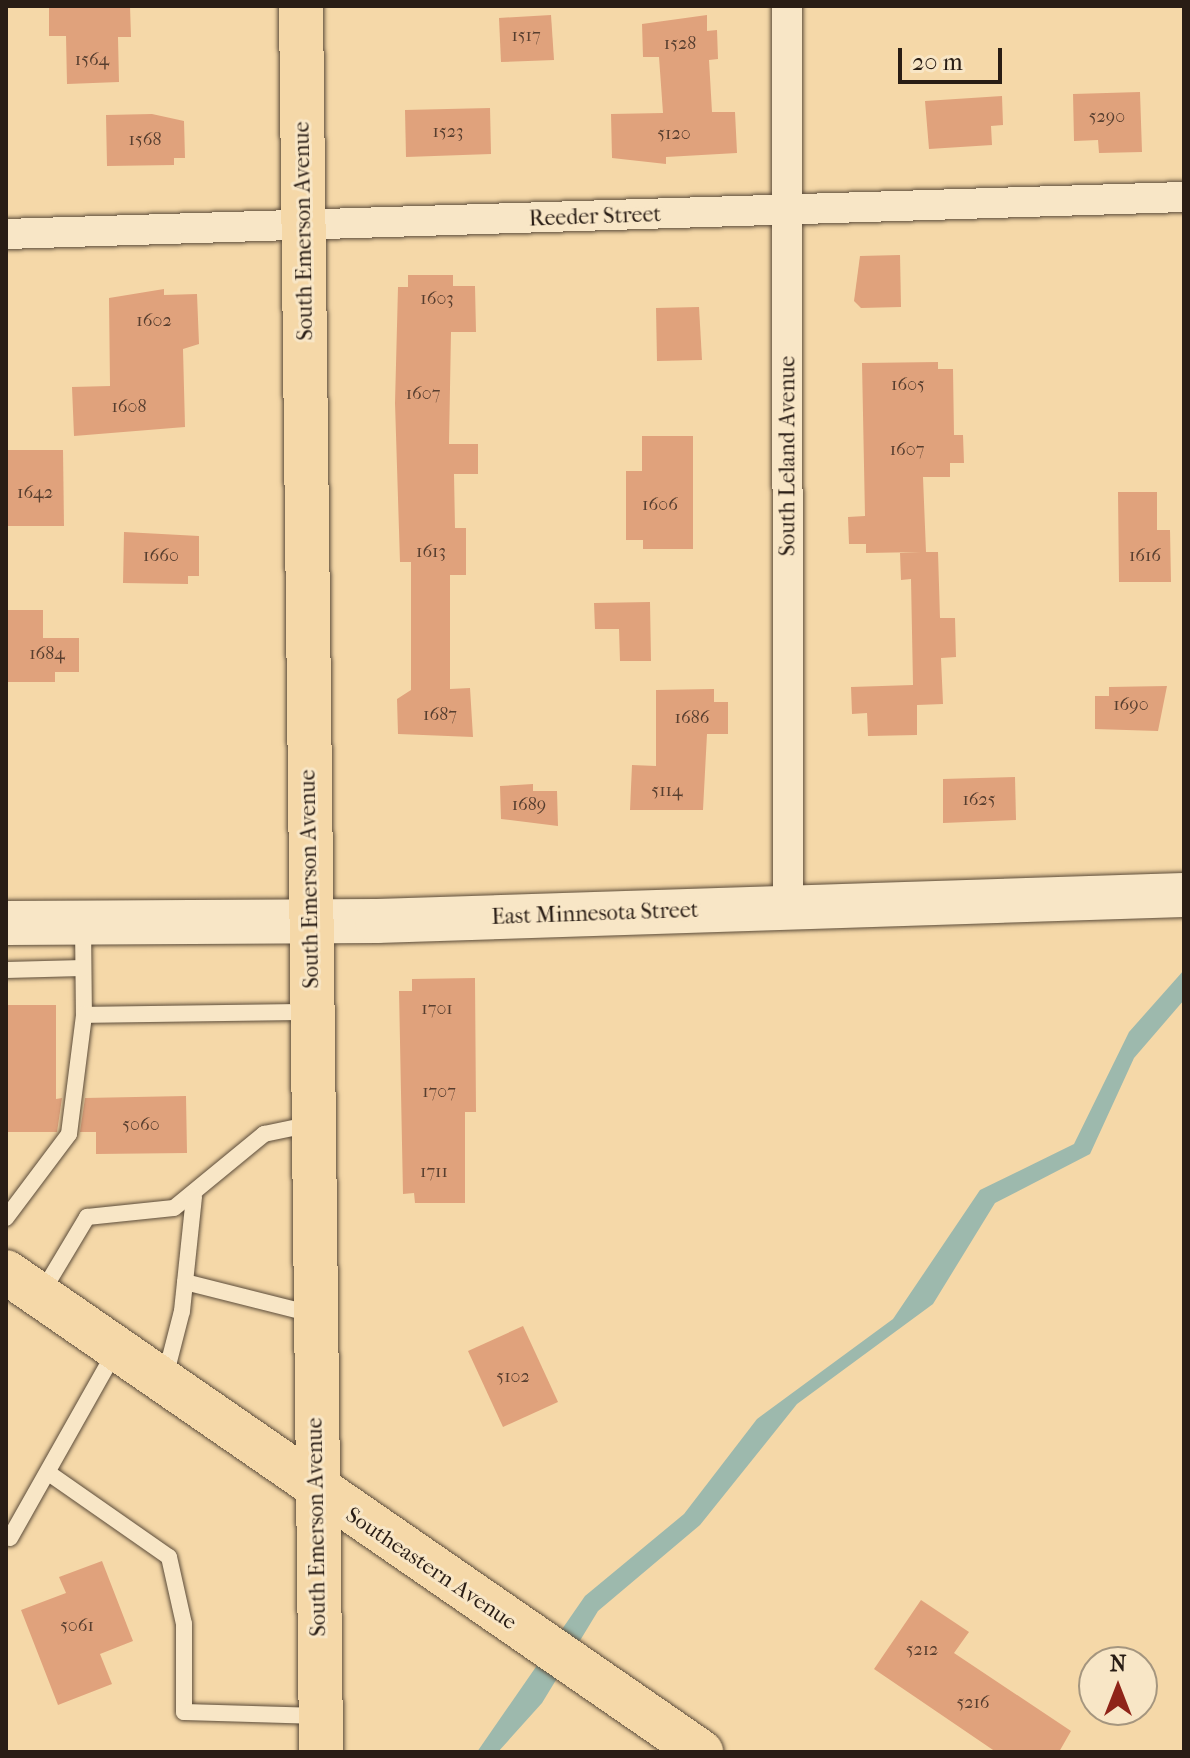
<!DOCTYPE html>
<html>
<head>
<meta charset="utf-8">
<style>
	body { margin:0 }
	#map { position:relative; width:1190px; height:1758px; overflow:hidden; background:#f5d8a8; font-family:"IM FELL French Canon",serif }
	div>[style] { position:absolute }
	.water>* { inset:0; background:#9db9ad }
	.building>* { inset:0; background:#e0a27c }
	.roads { filter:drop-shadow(0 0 2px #5c4c3a) drop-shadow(0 0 2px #5c4c3a) }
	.lane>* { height:16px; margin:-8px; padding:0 8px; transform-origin:8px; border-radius:8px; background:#f8e6c6 }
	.street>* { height:30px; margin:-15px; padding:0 15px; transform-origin:15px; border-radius:15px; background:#f8e6c6 }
	.secondary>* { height:44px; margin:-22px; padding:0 22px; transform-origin:22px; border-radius:22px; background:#f8e6c6 }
	.primary>* { height:44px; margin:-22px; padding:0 22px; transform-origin:22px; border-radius:22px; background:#f5d8a8 }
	span { translate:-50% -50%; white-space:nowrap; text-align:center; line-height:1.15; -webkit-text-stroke:6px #f8e6c6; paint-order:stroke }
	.number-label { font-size:18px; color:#573e2f }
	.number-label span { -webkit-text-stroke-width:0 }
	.street-label { font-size:22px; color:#291d15 }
	.frame { position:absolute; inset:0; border:8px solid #291d15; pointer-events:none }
	.north { position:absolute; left:1078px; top:1646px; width:80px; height:80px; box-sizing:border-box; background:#f8e6c6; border:2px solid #a5967f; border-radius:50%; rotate:0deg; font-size:22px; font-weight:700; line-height:32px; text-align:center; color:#291d15 }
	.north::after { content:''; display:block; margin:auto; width:28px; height:36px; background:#8f2418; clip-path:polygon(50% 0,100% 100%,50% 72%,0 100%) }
	.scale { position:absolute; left:898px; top:48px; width:104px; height:36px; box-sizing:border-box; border:4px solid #291d15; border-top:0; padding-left:10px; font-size:24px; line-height:28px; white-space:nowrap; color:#291d15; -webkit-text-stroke:6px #f8e6c6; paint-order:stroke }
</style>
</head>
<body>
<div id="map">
	<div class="water">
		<div style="clip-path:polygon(1184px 970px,1184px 1000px,1134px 1058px,1090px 1154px,995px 1203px,933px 1304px,797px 1404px,700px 1525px,598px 1611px,542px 1703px,498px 1752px,477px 1752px,585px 1596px,684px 1514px,757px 1419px,893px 1319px,980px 1190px,1074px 1144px,1129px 1032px)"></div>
	</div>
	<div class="building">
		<div style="clip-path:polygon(130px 6px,131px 37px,118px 37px,119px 82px,67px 84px,66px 36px,49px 36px,49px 7px)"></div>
		<div style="clip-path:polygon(551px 15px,554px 60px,501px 62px,499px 18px)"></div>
		<div style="clip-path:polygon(707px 15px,707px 31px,717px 30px,718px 59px,709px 60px,712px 112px,735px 112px,737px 153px,666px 157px,666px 164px,612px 158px,611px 114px,663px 113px,659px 57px,643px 57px,642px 24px)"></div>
		<div style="clip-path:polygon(1140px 92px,1142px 152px,1099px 153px,1098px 140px,1074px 141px,1073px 94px)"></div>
		<div style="clip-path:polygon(1002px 96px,1003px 125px,991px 126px,992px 145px,929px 149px,925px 101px)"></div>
		<div style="clip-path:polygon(490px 108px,491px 154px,406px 157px,405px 110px)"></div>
		<div style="clip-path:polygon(152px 114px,184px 121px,185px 158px,174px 158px,174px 165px,107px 166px,106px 115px)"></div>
		<div style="clip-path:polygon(900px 255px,901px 307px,861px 308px,854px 301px,860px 256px)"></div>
		<div style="clip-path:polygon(408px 275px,453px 275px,453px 286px,475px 286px,476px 332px,451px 332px,449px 444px,478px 444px,478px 474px,454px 474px,455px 528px,466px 528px,466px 575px,450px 575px,450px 689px,470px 688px,473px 737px,398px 734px,397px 699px,411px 690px,411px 562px,400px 562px,395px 403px,398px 287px,408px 287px)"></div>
		<div style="clip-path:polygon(164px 289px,164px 295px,197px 294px,199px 344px,183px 349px,185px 427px,74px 436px,72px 387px,110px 386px,109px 298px)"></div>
		<div style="clip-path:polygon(699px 307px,702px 360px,657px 361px,656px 308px)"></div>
		<div style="clip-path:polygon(938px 362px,938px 369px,953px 369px,954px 435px,963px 435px,964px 463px,950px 463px,950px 477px,923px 477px,926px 552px,938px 552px,940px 618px,955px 618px,956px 657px,941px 658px,943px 704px,917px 705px,917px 735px,868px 736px,867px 713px,852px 714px,851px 687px,913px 685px,911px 579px,901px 580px,900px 553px,921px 552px,866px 553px,866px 544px,849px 544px,848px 517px,865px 516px,862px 363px)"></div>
		<div style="clip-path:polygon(642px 436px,693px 436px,693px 549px,643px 549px,643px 540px,626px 540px,626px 471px,642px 471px)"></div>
		<div style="clip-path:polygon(6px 450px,63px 450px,64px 526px,6px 526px)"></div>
		<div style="clip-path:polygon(1118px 492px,1157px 492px,1157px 530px,1170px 530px,1171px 582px,1119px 582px)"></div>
		<div style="clip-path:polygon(124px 532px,199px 536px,199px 576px,188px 576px,188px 584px,123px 583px)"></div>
		<div style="clip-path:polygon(650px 602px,651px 661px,620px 661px,619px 629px,595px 629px,594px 603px)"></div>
		<div style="clip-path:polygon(8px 610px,43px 610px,43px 638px,79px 638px,79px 672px,55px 672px,55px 682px,6px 682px)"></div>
		<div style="clip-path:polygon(1167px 686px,1158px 731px,1095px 729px,1095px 696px,1109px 696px,1109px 687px)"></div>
		<div style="clip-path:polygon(714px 689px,714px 702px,728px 702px,728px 734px,707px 734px,703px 810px,630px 810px,632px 765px,656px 766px,656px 690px)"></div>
		<div style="clip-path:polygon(1015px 777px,1016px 820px,943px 823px,943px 779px)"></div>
		<div style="clip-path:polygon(533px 784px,533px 791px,557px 791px,558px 826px,501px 819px,500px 786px)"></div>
		<div style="clip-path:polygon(475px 978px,476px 1112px,465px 1112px,465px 1203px,415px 1203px,414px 1193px,403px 1194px,399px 991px,412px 991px,412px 979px)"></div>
		<div style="clip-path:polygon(6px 1005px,56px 1005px,56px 1099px,62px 1098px,57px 1132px,6px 1132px)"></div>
		<div style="clip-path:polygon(186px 1096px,187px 1153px,96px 1154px,96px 1132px,80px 1132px,85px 1098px)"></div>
		<div style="clip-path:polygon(523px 1326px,558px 1402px,503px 1427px,468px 1351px)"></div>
		<div style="clip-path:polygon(102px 1561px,133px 1641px,100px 1654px,112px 1684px,58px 1705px,21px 1610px,66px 1593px,59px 1577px)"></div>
		<div style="clip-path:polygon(921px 1600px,969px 1632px,954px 1653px,1071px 1731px,1059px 1752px,996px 1752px,874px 1669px)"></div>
	</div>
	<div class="roads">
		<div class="lane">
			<div style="left:83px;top:925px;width:90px;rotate:89.4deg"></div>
			<div style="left:84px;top:1015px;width:226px;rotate:-0.8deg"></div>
			<div style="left:6px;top:970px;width:77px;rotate:-1.5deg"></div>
			<div style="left:6px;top:1218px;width:105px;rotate:-53.1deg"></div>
			<div style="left:69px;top:1134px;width:120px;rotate:-82.8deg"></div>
			<div style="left:185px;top:1282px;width:131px;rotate:14.1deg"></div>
			<div style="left:41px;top:1294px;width:90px;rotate:-59.1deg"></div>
			<div style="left:87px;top:1217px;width:87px;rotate:-5.9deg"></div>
			<div style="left:174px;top:1208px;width:117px;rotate:-39.4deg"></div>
			<div style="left:264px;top:1134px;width:49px;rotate:-11.8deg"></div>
			<div style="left:165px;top:1377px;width:68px;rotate:-75.6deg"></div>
			<div style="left:182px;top:1311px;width:115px;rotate:-84deg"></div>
			<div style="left:50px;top:1474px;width:145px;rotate:34.9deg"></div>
			<div style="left:169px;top:1557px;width:69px;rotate:77.4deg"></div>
			<div style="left:184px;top:1624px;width:88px;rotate:90deg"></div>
			<div style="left:184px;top:1712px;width:136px;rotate:1.7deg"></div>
			<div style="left:10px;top:1538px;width:214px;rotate:-60.6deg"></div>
		</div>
		<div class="street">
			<div style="left:787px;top:6px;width:901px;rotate:89.94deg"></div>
			<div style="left:6px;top:234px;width:1179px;rotate:-1.8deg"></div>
		</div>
		<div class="secondary">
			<div style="left:6px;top:923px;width:371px;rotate:-0.3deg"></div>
			<div style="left:377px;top:921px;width:807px;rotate:-1.85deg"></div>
		</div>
		<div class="primary">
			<div style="left:301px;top:6px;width:1746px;rotate:89.34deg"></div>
			<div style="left:6px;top:1272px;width:845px;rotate:34.63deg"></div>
		</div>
	</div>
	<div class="number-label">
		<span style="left:526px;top:36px">1517</span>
		<span style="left:680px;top:44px">1528</span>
		<span style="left:92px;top:60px">1564</span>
		<span style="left:1107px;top:117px">5290</span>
		<span style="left:448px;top:132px">1523</span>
		<span style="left:674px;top:134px">5120</span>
		<span style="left:145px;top:140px">1568</span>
		<span style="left:437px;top:299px">1603</span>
		<span style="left:154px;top:321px">1602</span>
		<span style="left:908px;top:385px">1605</span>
		<span style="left:423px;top:394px">1607</span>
		<span style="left:129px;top:407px">1608</span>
		<span style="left:907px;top:450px">1607</span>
		<span style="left:35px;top:493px">1642</span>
		<span style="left:660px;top:505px">1606</span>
		<span style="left:431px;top:552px">1613</span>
		<span style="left:161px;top:556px">1660</span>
		<span style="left:1145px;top:556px">1616</span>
		<span style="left:47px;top:654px">1684</span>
		<span style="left:1131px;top:705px">1690</span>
		<span style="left:440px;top:715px">1687</span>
		<span style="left:692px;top:718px">1686</span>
		<span style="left:667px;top:791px">5114</span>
		<span style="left:979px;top:800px">1625</span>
		<span style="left:529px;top:805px">1689</span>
		<span style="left:437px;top:1009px">1701</span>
		<span style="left:439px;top:1092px">1707</span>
		<span style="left:141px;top:1125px">5060</span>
		<span style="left:434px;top:1172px">1711</span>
		<span style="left:513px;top:1377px">5102</span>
		<span style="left:77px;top:1626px">5061</span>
		<span style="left:922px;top:1650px">5212</span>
		<span style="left:973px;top:1703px">5216</span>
	</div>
	<div class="street-label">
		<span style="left:595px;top:217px;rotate:-2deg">Reeder Street</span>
		<span style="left:304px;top:231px;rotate:-91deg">South Emerson Avenue</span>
		<span style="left:788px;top:456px;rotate:-90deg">South Leland Avenue</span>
		<span style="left:310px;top:879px;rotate:-91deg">South Emerson Avenue</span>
		<span style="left:595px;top:914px;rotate:-2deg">East Minnesota Street</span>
		<span style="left:317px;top:1527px;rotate:-91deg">South Emerson Avenue</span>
		<span style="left:431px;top:1569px;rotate:34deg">Southeastern Avenue</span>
	</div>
	<div class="frame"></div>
	<div class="north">N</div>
	<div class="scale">20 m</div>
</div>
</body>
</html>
